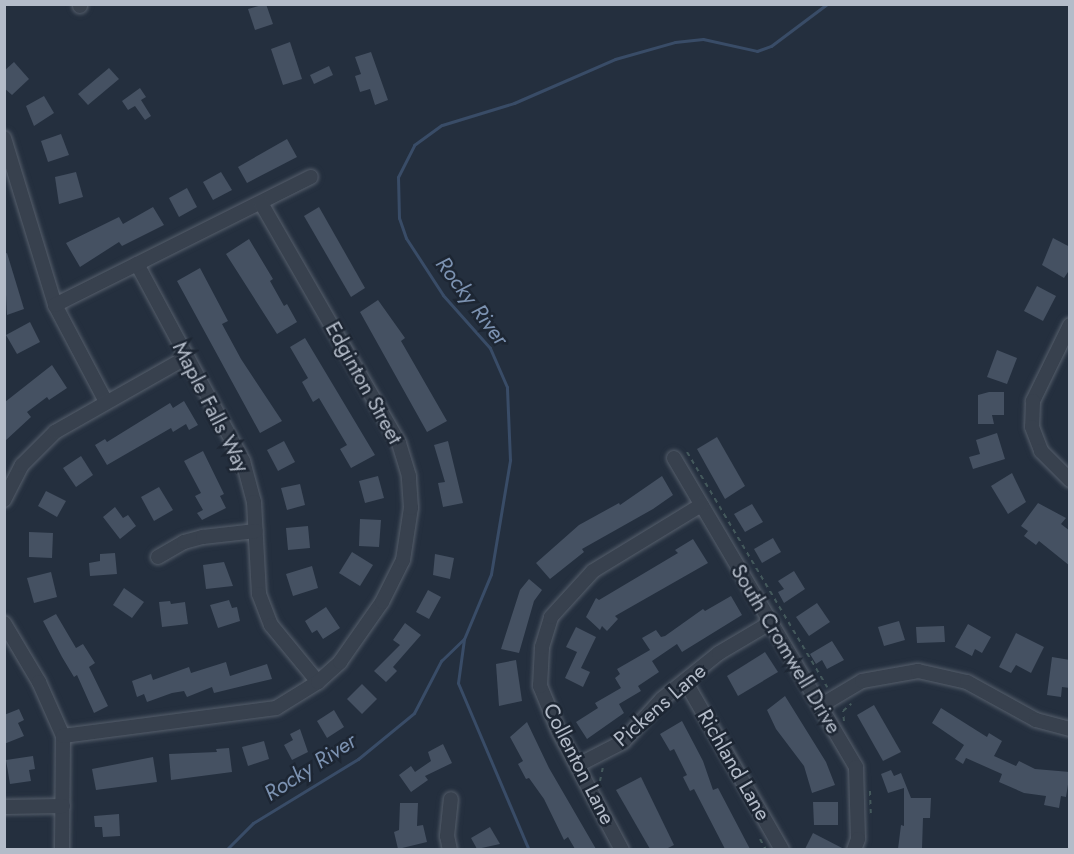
<!DOCTYPE html>
<html>
<head>
<meta charset="utf-8">
<style>
	body { margin:0 }
	#map { position:relative; width:1074px; height:854px; overflow:hidden; background:#242f3e; font-family:Jost,sans-serif }
	div>[style] { position:absolute }
	.stream>* { height:3px; margin:-1.5px; padding:0 1.5px; transform-origin:1.5px; border-radius:1.5px; background:#394c67 }
	.building>* { inset:0; background:#455162 }
	.path>* { height:2px; margin-top:-1px; transform-origin:0; background:repeating-linear-gradient(90deg,#44595c 0 4.5px,transparent 0 9px) }
	.roads { filter:drop-shadow(0 0 2px #565f6c) drop-shadow(0 0 2px #565f6c) }
	.minor>* { height:14px; margin:-7px; padding:0 7px; transform-origin:7px; border-radius:7px; background:#38414e }
	span { translate:-50% -50%; white-space:nowrap; text-align:center; line-height:1.15; -webkit-text-stroke:5px #1d2633; paint-order:stroke }
	.street-label { font-size:21px; color:#b4bcc9 }
	.water-label { font-size:22px; color:#7c92b1; font-style:italic }
	.frame { position:absolute; inset:0; border:6px solid #b4bcc9; pointer-events:none }
</style>
</head>
<body>
<div id="map">
	<div class="stream">
		<div style="left:464px;top:639px;width:44px;rotate:97.8deg"></div>
		<div style="left:458px;top:683px;width:181px;rotate:67deg"></div>
		<div style="left:226px;top:850px;width:38px;rotate:-45deg"></div>
		<div style="left:253px;top:823px;width:123px;rotate:-31.4deg"></div>
		<div style="left:358px;top:759px;width:72px;rotate:-39.4deg"></div>
		<div style="left:414px;top:713px;width:59px;rotate:-62.6deg"></div>
		<div style="left:441px;top:661px;width:32px;rotate:-44deg"></div>
		<div style="left:464px;top:639px;width:70px;rotate:-67.4deg"></div>
		<div style="left:491px;top:574px;width:116px;rotate:-80.5deg"></div>
		<div style="left:510px;top:460px;width:73px;rotate:-92.4deg"></div>
		<div style="left:507px;top:387px;width:43px;rotate:-113.6deg"></div>
		<div style="left:490px;top:348px;width:71px;rotate:-131.6deg"></div>
		<div style="left:443px;top:295px;width:68px;rotate:-123deg"></div>
		<div style="left:406px;top:238px;width:21px;rotate:-109deg"></div>
		<div style="left:399px;top:218px;width:41px;rotate:-91.4deg"></div>
		<div style="left:398px;top:177px;width:36px;rotate:-63deg"></div>
		<div style="left:414px;top:145px;width:34px;rotate:-36deg"></div>
		<div style="left:442px;top:125px;width:75px;rotate:-17deg"></div>
		<div style="left:514px;top:103px;width:110px;rotate:-23.5deg"></div>
		<div style="left:615px;top:59px;width:62px;rotate:-15.8deg"></div>
		<div style="left:675px;top:42px;width:28px;rotate:-6deg"></div>
		<div style="left:703px;top:39px;width:55px;rotate:12.5deg"></div>
		<div style="left:757px;top:51px;width:15px;rotate:-20deg"></div>
		<div style="left:771px;top:46px;width:70px;rotate:-36.9deg"></div>
	</div>
	<div class="building">
		<div style="clip-path:polygon(266px 4px,273px 24px,255px 30px,248px 9px)"></div>
		<div style="clip-path:polygon(290px 42px,302px 79px,283px 85px,271px 49px)"></div>
		<div style="clip-path:polygon(371px 52px,388px 100px,375px 105px,370px 89px,360px 92px,355px 76px,361px 74px,355px 57px)"></div>
		<div style="clip-path:polygon(14px 62px,29px 79px,12px 95px,4px 88px,4px 71px)"></div>
		<div style="clip-path:polygon(329px 66px,333px 75px,314px 84px,310px 75px)"></div>
		<div style="clip-path:polygon(109px 68px,119px 79px,88px 105px,78px 94px)"></div>
		<div style="clip-path:polygon(140px 88px,146px 97px,141px 100px,151px 116px,145px 120px,135px 106px,128px 110px,122px 101px)"></div>
		<div style="clip-path:polygon(44px 96px,54px 113px,34px 126px,26px 106px)"></div>
		<div style="clip-path:polygon(61px 134px,69px 155px,48px 162px,41px 141px)"></div>
		<div style="clip-path:polygon(287px 139px,297px 157px,247px 183px,238px 167px)"></div>
		<div style="clip-path:polygon(76px 172px,83px 197px,59px 204px,55px 177px)"></div>
		<div style="clip-path:polygon(221px 172px,232px 190px,213px 200px,203px 182px)"></div>
		<div style="clip-path:polygon(187px 188px,197px 207px,179px 217px,169px 198px)"></div>
		<div style="clip-path:polygon(153px 207px,164px 225px,122px 246px,119px 242px,80px 267px,66px 243px,119px 217px,123px 224px)"></div>
		<div style="clip-path:polygon(319px 207px,365px 288px,351px 297px,304px 216px)"></div>
		<div style="clip-path:polygon(1053px 238px,1070px 247px,1070px 269px,1064px 278px,1042px 265px)"></div>
		<div style="clip-path:polygon(249px 239px,273px 279px,270px 281px,284px 306px,287px 304px,297px 322px,277px 334px,226px 254px)"></div>
		<div style="clip-path:polygon(7px 253px,24px 309px,7px 315px,4px 254px)"></div>
		<div style="clip-path:polygon(200px 268px,228px 321px,222px 324px,241px 359px,282px 421px,260px 433px,177px 281px)"></div>
		<div style="clip-path:polygon(1037px 286px,1056px 296px,1043px 321px,1024px 311px)"></div>
		<div style="clip-path:polygon(378px 300px,405px 338px,401px 341px,447px 421px,427px 432px,360px 312px)"></div>
		<div style="clip-path:polygon(30px 322px,40px 342px,17px 354px,6px 335px)"></div>
		<div style="clip-path:polygon(305px 338px,375px 455px,351px 468px,340px 449px,347px 445px,319px 398px,313px 402px,302px 382px,308px 378px,290px 347px)"></div>
		<div style="clip-path:polygon(997px 350px,1017px 358px,1007px 384px,987px 377px)"></div>
		<div style="clip-path:polygon(52px 365px,67px 388px,49px 400px,47px 397px,27px 412px,31px 417px,5px 441px,5px 402px)"></div>
		<div style="clip-path:polygon(989px 392px,1004px 392px,1004px 415px,992px 415px,994px 424px,978px 424px,978px 395px)"></div>
		<div style="clip-path:polygon(184px 401px,198px 425px,189px 430px,186px 424px,173px 432px,171px 428px,107px 465px,95px 445px,105px 439px,107px 442px,170px 403px,173px 408px)"></div>
		<div style="clip-path:polygon(997px 433px,1005px 459px,973px 469px,969px 457px,980px 454px,976px 440px)"></div>
		<div style="clip-path:polygon(717px 437px,745px 486px,725px 499px,697px 449px)"></div>
		<div style="clip-path:polygon(284px 441px,295px 462px,278px 471px,267px 450px)"></div>
		<div style="clip-path:polygon(448px 441px,463px 503px,443px 507px,438px 483px,445px 482px,434px 445px)"></div>
		<div style="clip-path:polygon(203px 451px,224px 494px,220px 496px,226px 508px,202px 520px,197px 513px,203px 510px,195px 496px,201px 493px,184px 461px)"></div>
		<div style="clip-path:polygon(81px 456px,93px 475px,76px 487px,63px 468px)"></div>
		<div style="clip-path:polygon(1012px 473px,1026px 502px,1008px 514px,991px 486px)"></div>
		<div style="clip-path:polygon(378px 476px,384px 498px,365px 503px,359px 481px)"></div>
		<div style="clip-path:polygon(662px 476px,673px 495px,653px 509px,582px 549px,584px 552px,550px 579px,536px 563px,579px 525px,619px 503px,620px 505px)"></div>
		<div style="clip-path:polygon(300px 484px,305px 505px,287px 510px,281px 488px)"></div>
		<div style="clip-path:polygon(159px 487px,173px 510px,154px 521px,141px 497px)"></div>
		<div style="clip-path:polygon(46px 491px,66px 501px,57px 517px,38px 506px)"></div>
		<div style="clip-path:polygon(1038px 503px,1066px 518px,1061px 524px,1070px 531px,1070px 566px,1039px 541px,1036px 545px,1024px 536px,1028px 531px,1021px 526px)"></div>
		<div style="clip-path:polygon(752px 504px,763px 522px,745px 532px,734px 514px)"></div>
		<div style="clip-path:polygon(115px 507px,123px 518px,128px 515px,136px 526px,120px 539px,103px 517px)"></div>
		<div style="clip-path:polygon(360px 519px,381px 520px,379px 547px,359px 546px)"></div>
		<div style="clip-path:polygon(308px 526px,310px 548px,288px 550px,286px 528px)"></div>
		<div style="clip-path:polygon(29px 532px,53px 533px,52px 558px,29px 557px)"></div>
		<div style="clip-path:polygon(773px 538px,781px 552px,762px 563px,754px 549px)"></div>
		<div style="clip-path:polygon(693px 539px,708px 563px,615px 616px,618px 619px,607px 631px,602px 626px,600px 630px,586px 617px,596px 598px,599px 600px,678px 553px,675px 550px)"></div>
		<div style="clip-path:polygon(352px 552px,373px 565px,360px 586px,339px 573px)"></div>
		<div style="clip-path:polygon(115px 553px,117px 574px,90px 576px,89px 563px,100px 561px,100px 554px)"></div>
		<div style="clip-path:polygon(435px 554px,454px 558px,450px 579px,433px 575px)"></div>
		<div style="clip-path:polygon(224px 562px,233px 586px,206px 589px,203px 565px)"></div>
		<div style="clip-path:polygon(312px 566px,318px 588px,293px 596px,286px 574px)"></div>
		<div style="clip-path:polygon(794px 571px,805px 589px,784px 603px,778px 592px,784px 589px,778px 581px)"></div>
		<div style="clip-path:polygon(51px 572px,57px 597px,34px 603px,27px 578px)"></div>
		<div style="clip-path:polygon(529px 579px,542px 590px,534px 601px,519px 653px,501px 649px,520px 590px)"></div>
		<div style="clip-path:polygon(124px 588px,144px 602px,132px 618px,113px 605px)"></div>
		<div style="clip-path:polygon(428px 590px,441px 597px,429px 619px,416px 612px)"></div>
		<div style="clip-path:polygon(731px 596px,742px 615px,682px 652px,677px 644px,652px 661px,659px 672px,638px 686px,641px 691px,619px 704px,624px 713px,587px 739px,576px 722px,598px 708px,595px 703px,621px 688px,615px 678px,620px 674px,617px 669px,650px 650px,642px 638px,656px 630px,661px 637px,665px 636px,703px 609px,705px 611px)"></div>
		<div style="clip-path:polygon(229px 600px,232px 608px,237px 607px,240px 621px,218px 628px,210px 605px)"></div>
		<div style="clip-path:polygon(170px 601px,171px 604px,185px 602px,188px 624px,162px 627px,159px 602px)"></div>
		<div style="clip-path:polygon(817px 603px,830px 622px,809px 636px,796px 617px)"></div>
		<div style="clip-path:polygon(326px 607px,340px 628px,323px 639px,317px 630px,312px 633px,305px 621px)"></div>
		<div style="clip-path:polygon(56px 614px,76px 648px,83px 644px,95px 663px,89px 667px,108px 706px,94px 713px,77px 675px,74px 677px,62px 657px,43px 621px)"></div>
		<div style="clip-path:polygon(899px 621px,905px 640px,884px 646px,878px 627px)"></div>
		<div style="clip-path:polygon(405px 623px,421px 635px,393px 667px,397px 671px,386px 682px,374px 671px,400px 645px,393px 640px)"></div>
		<div style="clip-path:polygon(968px 624px,991px 637px,982px 653px,975px 649px,972px 656px,955px 647px)"></div>
		<div style="clip-path:polygon(944px 626px,945px 642px,917px 643px,916px 627px)"></div>
		<div style="clip-path:polygon(576px 627px,596px 637px,581px 668px,590px 672px,583px 687px,565px 678px,577px 652px,566px 647px)"></div>
		<div style="clip-path:polygon(1016px 633px,1044px 647px,1031px 673px,1016px 665px,1011px 673px,999px 667px)"></div>
		<div style="clip-path:polygon(832px 641px,844px 660px,827px 669px,822px 660px,816px 664px,810px 654px)"></div>
		<div style="clip-path:polygon(765px 652px,778px 672px,738px 696px,727px 676px)"></div>
		<div style="clip-path:polygon(1052px 657px,1070px 660px,1070px 688px,1062px 687px,1061px 697px,1047px 695px)"></div>
		<div style="clip-path:polygon(516px 660px,522px 701px,499px 706px,496px 664px)"></div>
		<div style="clip-path:polygon(226px 662px,230px 676px,267px 664px,272px 679px,214px 693px,212px 687px,187px 697px,184px 691px,172px 693px,147px 702px,144px 694px,137px 697px,132px 681px,151px 674px,153px 680px,189px 667px,191px 673px)"></div>
		<div style="clip-path:polygon(362px 684px,377px 699px,362px 714px,347px 699px)"></div>
		<div style="clip-path:polygon(785px 696px,826px 762px,835px 785px,812px 793px,804px 766px,776px 729px,767px 710px)"></div>
		<div style="clip-path:polygon(874px 705px,901px 752px,883px 761px,857px 715px)"></div>
		<div style="clip-path:polygon(941px 708px,987px 737px,989px 733px,1002px 741px,994px 756px,1016px 766px,1019px 761px,1035px 769px,1070px 772px,1066px 797px,1061px 796px,1059px 808px,1044px 805px,1046px 796px,1024px 793px,999px 782px,1002px 774px,966px 758px,963px 764px,955px 759px,964px 745px,932px 723px)"></div>
		<div style="clip-path:polygon(19px 709px,24px 720px,18px 723px,24px 736px,4px 744px,4px 715px)"></div>
		<div style="clip-path:polygon(334px 710px,344px 727px,327px 738px,317px 721px)"></div>
		<div style="clip-path:polygon(682px 721px,703px 761px,713px 790px,718px 788px,750px 849px,725px 849px,694px 789px,690px 791px,683px 777px,687px 775px,674px 749px,670px 751px,660px 734px)"></div>
		<div style="clip-path:polygon(527px 722px,549px 768px,596px 849px,575px 849px,568px 837px,564px 840px,544px 799px,529px 778px,526px 779px,518px 764px,523px 761px,510px 737px)"></div>
		<div style="clip-path:polygon(300px 729px,308px 752px,292px 760px,284px 745px,293px 740px,290px 734px)"></div>
		<div style="clip-path:polygon(264px 741px,269px 759px,248px 766px,242px 747px)"></div>
		<div style="clip-path:polygon(443px 744px,452px 763px,425px 776px,428px 780px,411px 792px,399px 775px,411px 766px,415px 772px,431px 761px,428px 752px)"></div>
		<div style="clip-path:polygon(229px 748px,232px 772px,171px 780px,169px 754px,217px 752px,216px 749px)"></div>
		<div style="clip-path:polygon(33px 756px,35px 769px,29px 770px,31px 781px,10px 784px,6px 760px)"></div>
		<div style="clip-path:polygon(153px 757px,157px 782px,96px 790px,92px 769px)"></div>
		<div style="clip-path:polygon(891px 770px,894px 776px,901px 773px,911px 798px,931px 798px,930px 818px,923px 818px,922px 849px,898px 849px,901px 825px,904px 826px,904px 788px,888px 793px,881px 774px)"></div>
		<div style="clip-path:polygon(641px 777px,674px 845px,666px 849px,650px 849px,616px 790px)"></div>
		<div style="clip-path:polygon(813px 802px,838px 802px,838px 825px,814px 825px)"></div>
		<div style="clip-path:polygon(400px 803px,418px 803px,417px 826px,423px 825px,427px 842px,398px 849px,394px 832px,399px 830px)"></div>
		<div style="clip-path:polygon(119px 814px,120px 836px,103px 837px,102px 827px,95px 827px,94px 816px)"></div>
		<div style="clip-path:polygon(490px 827px,500px 844px,477px 849px,471px 838px)"></div>
		<div style="clip-path:polygon(813px 833px,844px 849px,805px 849px)"></div>
	</div>
	<div class="path">
		<div style="left:687px;top:452px;width:274px;rotate:59.2deg"></div>
		<div style="left:844px;top:721px;width:10px;rotate:-96deg"></div>
		<div style="left:843px;top:711px;width:11px;rotate:-41deg"></div>
		<div style="left:600px;top:781px;width:14px;rotate:-78deg"></div>
		<div style="left:870px;top:791px;width:24px;rotate:88deg"></div>
		<div style="left:760px;top:839px;width:13px;rotate:61deg"></div>
	</div>
	<div class="roads">
		<div class="minor">
			<div style="left:80px;top:4px;width:2px;rotate:90deg"></div>
			<div style="left:4px;top:138px;width:175px;rotate:73deg"></div>
			<div style="left:55px;top:305px;width:107px;rotate:62.2deg"></div>
			<div style="left:137px;top:264px;width:224px;rotate:61.7deg"></div>
			<div style="left:243px;top:461px;width:42px;rotate:75deg"></div>
			<div style="left:254px;top:502px;width:92px;rotate:86.9deg"></div>
			<div style="left:259px;top:594px;width:33px;rotate:69deg"></div>
			<div style="left:271px;top:625px;width:74px;rotate:50.5deg"></div>
			<div style="left:55px;top:305px;width:286px;rotate:-26.6deg"></div>
			<div style="left:1070px;top:325px;width:85px;rotate:116deg"></div>
			<div style="left:1033px;top:401px;width:26px;rotate:92deg"></div>
			<div style="left:1032px;top:427px;width:26px;rotate:69deg"></div>
			<div style="left:1041px;top:451px;width:41px;rotate:45deg"></div>
			<div style="left:674px;top:458px;width:359px;rotate:59.5deg"></div>
			<div style="left:856px;top:767px;width:72px;rotate:88.4deg"></div>
			<div style="left:858px;top:839px;width:12px;rotate:110deg"></div>
			<div style="left:4px;top:500px;width:39px;rotate:-63deg"></div>
			<div style="left:22px;top:465px;width:47px;rotate:-45deg"></div>
			<div style="left:55px;top:432px;width:152px;rotate:-29.6deg"></div>
			<div style="left:158px;top:557px;width:30px;rotate:-30deg"></div>
			<div style="left:184px;top:542px;width:20px;rotate:-15deg"></div>
			<div style="left:203px;top:537px;width:53px;rotate:-6.5deg"></div>
			<div style="left:4px;top:623px;width:69px;rotate:59.3deg"></div>
			<div style="left:39px;top:682px;width:59px;rotate:66deg"></div>
			<div style="left:63px;top:736px;width:114px;rotate:90.5deg"></div>
			<div style="left:685px;top:681px;width:195px;rotate:60.1deg"></div>
			<div style="left:820px;top:706px;width:49px;rotate:-30.8deg"></div>
			<div style="left:862px;top:681px;width:57px;rotate:-10.1deg"></div>
			<div style="left:918px;top:671px;width:50px;rotate:12.7deg"></div>
			<div style="left:967px;top:682px;width:79px;rotate:28.8deg"></div>
			<div style="left:1036px;top:720px;width:35px;rotate:15deg"></div>
			<div style="left:63px;top:736px;width:215px;rotate:-7.5deg"></div>
			<div style="left:276px;top:708px;width:49px;rotate:-31.8deg"></div>
			<div style="left:318px;top:682px;width:30px;rotate:-42deg"></div>
			<div style="left:340px;top:662px;width:73px;rotate:-55deg"></div>
			<div style="left:382px;top:602px;width:47px;rotate:-63.4deg"></div>
			<div style="left:403px;top:560px;width:53px;rotate:-81.3deg"></div>
			<div style="left:411px;top:508px;width:32px;rotate:-94deg"></div>
			<div style="left:409px;top:476px;width:34px;rotate:-107deg"></div>
			<div style="left:399px;top:443px;width:277px;rotate:-119.9deg"></div>
			<div style="left:578px;top:765px;width:51px;rotate:-27.1deg"></div>
			<div style="left:623px;top:742px;width:58px;rotate:-47.8deg"></div>
			<div style="left:662px;top:699px;width:73px;rotate:-38.9deg"></div>
			<div style="left:719px;top:653px;width:59px;rotate:-30.5deg"></div>
			<div style="left:4px;top:807px;width:59px;rotate:-1deg"></div>
			<div style="left:450px;top:850px;width:14px;rotate:-102deg"></div>
			<div style="left:447px;top:836px;width:37px;rotate:-84deg"></div>
			<div style="left:622px;top:850px;width:134px;rotate:-118.1deg"></div>
			<div style="left:559px;top:732px;width:50px;rotate:-112.4deg"></div>
			<div style="left:540px;top:686px;width:39px;rotate:-87deg"></div>
			<div style="left:542px;top:647px;width:31px;rotate:-73deg"></div>
			<div style="left:551px;top:617px;width:62px;rotate:-47.6deg"></div>
			<div style="left:593px;top:571px;width:127px;rotate:-31.4deg"></div>
		</div>
	</div>
	<div class="street-label">
		<span style="left:364px;top:383px;rotate:61deg">Edginton Street</span>
		<span style="left:211px;top:407px;rotate:63deg">Maple Falls Way</span>
		<span style="left:786px;top:649px;rotate:59deg">South Cromwell Drive</span>
		<span style="left:660px;top:705px;rotate:-41deg">Pickens Lane</span>
		<span style="left:579px;top:764px;rotate:63deg">Collenton Lane</span>
		<span style="left:734px;top:765px;rotate:60deg">Richland Lane</span>
	</div>
	<div class="water-label">
		<span style="left:472px;top:301px;rotate:53deg">Rocky River</span>
		<span style="left:310px;top:767px;rotate:-33deg">Rocky River</span>
	</div>
	<div class="frame"></div>
</div>
</body>
</html>
